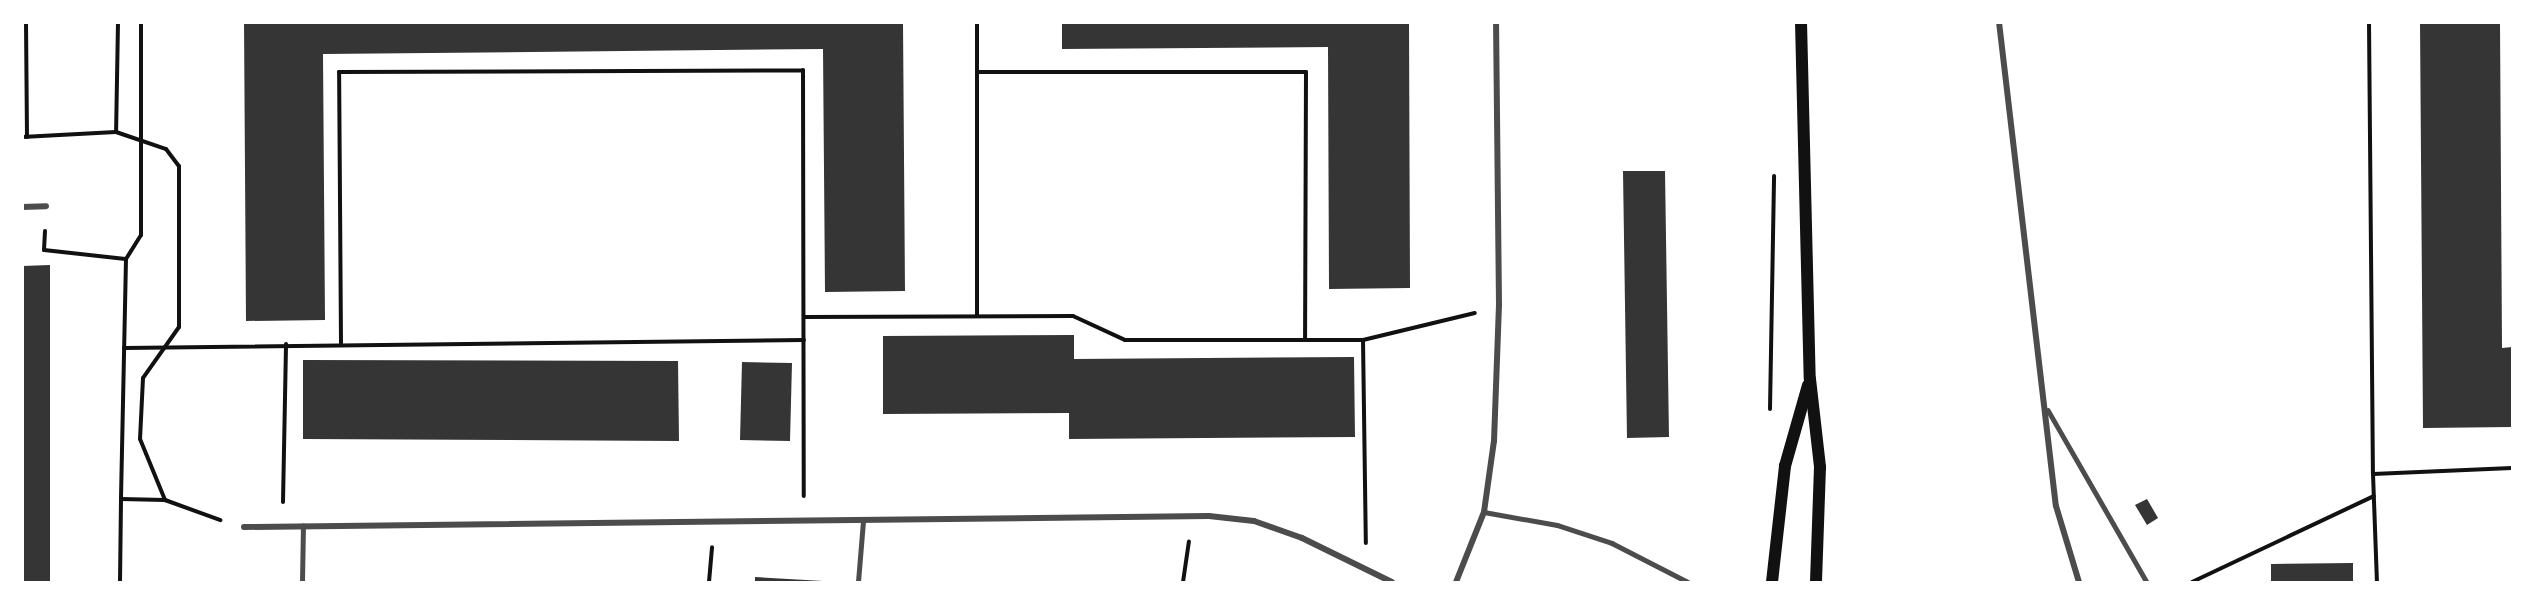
<!DOCTYPE html>
<html>
<head>
<meta charset="utf-8">
<style>
	body { margin:0 }
	#map { position:relative; width:2535px; height:605px; overflow:hidden; background:#fff; font-family:Lora,serif }
	div>[style] { position:absolute }
	.building>* { inset:0; background:#353535 }
	.path>* { height:4px; margin:-2px; padding:0 2px; transform-origin:2px; border-radius:2px; background:#111 }
	.service>* { height:4.5px; margin:-2.25px; padding:0 2.25px; transform-origin:2.25px; border-radius:2.25px; background:#4c4c4c }
	.minor>* { height:6px; margin:-3px; padding:0 3px; transform-origin:3px; border-radius:3px; background:#4c4c4c }
	.secondary>* { height:12px; margin:-6px; padding:0 6px; transform-origin:6px; border-radius:6px; background:#111 }
	span { translate:-50% -50%; white-space:nowrap; text-align:center; line-height:1.15; -webkit-text-stroke:6px #fff; paint-order:stroke }
	.frame { position:absolute; inset:0; border:24px solid #fff; pointer-events:none }
</style>
</head>
<body>
<div id="map">
	<div class="building">
		<div style="clip-path:polygon(244px 22px,903px 22px,905px 291px,825px 292px,823px 49px,323px 54px,325px 320px,246px 321px)"></div>
		<div style="clip-path:polygon(1062px 22px,1409px 22px,1410px 288px,1329px 289px,1328px 47px,1062px 49px)"></div>
		<div style="clip-path:polygon(2420px 22px,2500px 22px,2502px 348px,2512px 347px,2512px 427px,2423px 428px)"></div>
		<div style="clip-path:polygon(1623px 171px,1665px 171px,1669px 437px,1627px 438px)"></div>
		<div style="clip-path:polygon(50px 265px,50px 582px,22px 582px,22px 266px)"></div>
		<div style="clip-path:polygon(1074px 335px,1074px 359px,1354px 357px,1355px 437px,1069px 439px,1069px 413px,883px 414px,883px 336px)"></div>
		<div style="clip-path:polygon(303px 360px,678px 361px,679px 441px,303px 439px)"></div>
		<div style="clip-path:polygon(742px 362px,792px 363px,790px 441px,740px 440px)"></div>
		<div style="clip-path:polygon(2147px 499px,2158px 518px,2147px 525px,2135px 505px)"></div>
		<div style="clip-path:polygon(2353px 563px,2353px 582px,2271px 582px,2271px 564px)"></div>
		<div style="clip-path:polygon(755px 577px,823px 581px,823px 582px,755px 582px)"></div>
	</div>
	<div class="path">
		<div style="left:26px;top:22px;width:115px;rotate:89.5deg"></div>
		<div style="left:118px;top:22px;width:110px;rotate:91deg"></div>
		<div style="left:116px;top:132px;width:53px;rotate:18.8deg"></div>
		<div style="left:166px;top:149px;width:21px;rotate:53deg"></div>
		<div style="left:179px;top:166px;width:161px;rotate:90deg"></div>
		<div style="left:179px;top:327px;width:62px;rotate:125.2deg"></div>
		<div style="left:143px;top:378px;width:61px;rotate:92.8deg"></div>
		<div style="left:140px;top:439px;width:66px;rotate:67.7deg"></div>
		<div style="left:165px;top:500px;width:59px;rotate:20deg"></div>
		<div style="left:141px;top:22px;width:213px;rotate:90deg"></div>
		<div style="left:141px;top:235px;width:28px;rotate:122deg"></div>
		<div style="left:126px;top:259px;width:240px;rotate:91.2deg"></div>
		<div style="left:121px;top:499px;width:44px;rotate:1.3deg"></div>
		<div style="left:977px;top:22px;width:294px;rotate:90deg"></div>
		<div style="left:2369px;top:22px;width:452px;rotate:89.5deg"></div>
		<div style="left:2373px;top:474px;width:139px;rotate:-2.5deg"></div>
		<div style="left:978px;top:72px;width:328px"></div>
		<div style="left:1306px;top:72px;width:268px;rotate:90.2deg"></div>
		<div style="left:22px;top:137px;width:94px;rotate:-3deg"></div>
		<div style="left:45px;top:231px;width:19px;rotate:93deg"></div>
		<div style="left:44px;top:250px;width:82px;rotate:6.3deg"></div>
		<div style="left:804px;top:317px;width:269px;rotate:-0.2deg"></div>
		<div style="left:1073px;top:316px;width:57px;rotate:24.8deg"></div>
		<div style="left:1125px;top:340px;width:238px"></div>
		<div style="left:1363px;top:340px;width:115px;rotate:-13.6deg"></div>
		<div style="left:1363px;top:340px;width:203px;rotate:89.2deg"></div>
		<div style="left:341px;top:343px;width:271px;rotate:-90.4deg"></div>
		<div style="left:339px;top:72px;width:464px;rotate:-0.2deg"></div>
		<div style="left:803px;top:70px;width:426px;rotate:89.9deg"></div>
		<div style="left:124px;top:348px;width:680px;rotate:-0.67deg"></div>
		<div style="left:1770px;top:409px;width:233px;rotate:-89deg"></div>
		<div style="left:2373px;top:474px;width:108px;rotate:87.9deg"></div>
		<div style="left:283px;top:502px;width:158px;rotate:-88.9deg"></div>
		<div style="left:120px;top:582px;width:83px;rotate:-89.3deg"></div>
		<div style="left:709px;top:582px;width:35px;rotate:-85deg"></div>
		<div style="left:1183px;top:582px;width:41px;rotate:-81.7deg"></div>
		<div style="left:2192px;top:582px;width:201px;rotate:-25.3deg"></div>
	</div>
	<div class="service">
		<div style="left:2048px;top:410px;width:198px;rotate:60.1deg"></div>
		<div style="left:1484px;top:512px;width:74px;rotate:10.1deg"></div>
		<div style="left:1557px;top:525px;width:58px;rotate:18.1deg"></div>
		<div style="left:1612px;top:543px;width:85px;rotate:27.2deg"></div>
		<div style="left:302px;top:582px;width:56px;rotate:-89deg"></div>
		<div style="left:858px;top:582px;width:61px;rotate:-85.3deg"></div>
	</div>
	<div class="minor">
		<div style="left:1999px;top:22px;width:487px;rotate:83.3deg"></div>
		<div style="left:2056px;top:506px;width:79px;rotate:73.2deg"></div>
		<div style="left:22px;top:207px;width:24px;rotate:-2deg"></div>
		<div style="left:244px;top:527px;width:965px;rotate:-0.65deg"></div>
		<div style="left:1209px;top:516px;width:45px;rotate:6.3deg"></div>
		<div style="left:1254px;top:521px;width:51px;rotate:19.5deg"></div>
		<div style="left:1302px;top:538px;width:100px;rotate:26.1deg"></div>
		<div style="left:1456px;top:582px;width:75px;rotate:-68.2deg"></div>
		<div style="left:1484px;top:512px;width:72px;rotate:-82deg"></div>
		<div style="left:1494px;top:441px;width:136px;rotate:-87.9deg"></div>
		<div style="left:1499px;top:305px;width:283px;rotate:-90.6deg"></div>
	</div>
	<div class="secondary">
		<div style="left:1801px;top:22px;width:357px;rotate:88.6deg"></div>
		<div style="left:1810px;top:379px;width:89px;rotate:83.5deg"></div>
		<div style="left:1820px;top:467px;width:115px;rotate:92deg"></div>
		<div style="left:1772px;top:582px;width:117px;rotate:-83.6deg"></div>
		<div style="left:1785px;top:466px;width:84px;rotate:-74.1deg"></div>
	</div>
	<div class="frame"></div>
</div>
</body>
</html>
